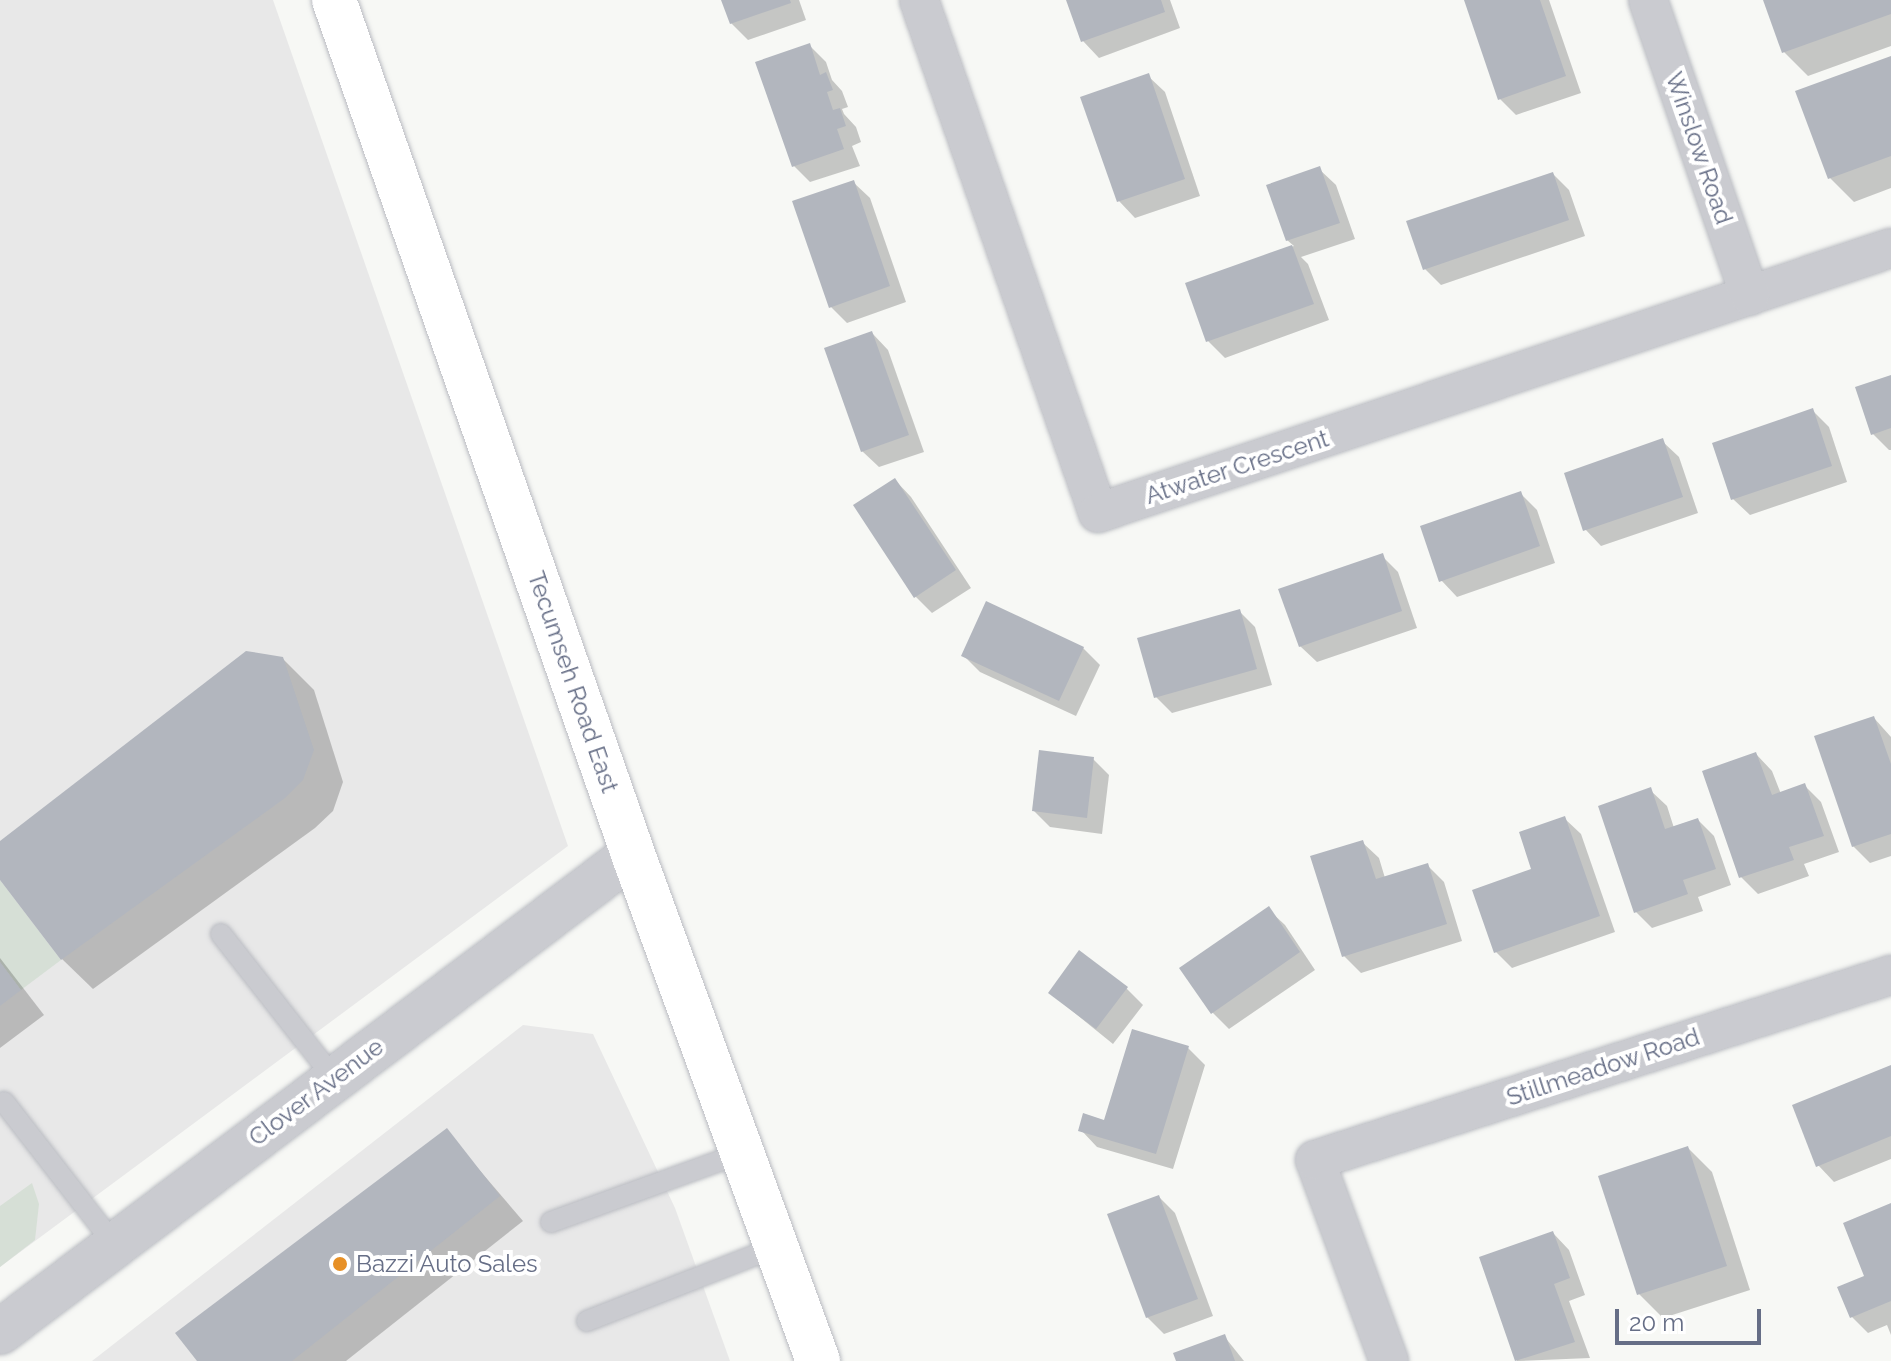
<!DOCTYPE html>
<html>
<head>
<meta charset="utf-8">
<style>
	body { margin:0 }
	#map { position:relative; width:1891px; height:1361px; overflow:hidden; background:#f7f8f5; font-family:Raleway,sans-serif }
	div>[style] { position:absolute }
	.built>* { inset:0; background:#e8e8e8 }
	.green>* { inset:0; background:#d6dfd6 }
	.shadow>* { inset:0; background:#0003 }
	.building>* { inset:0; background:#b2b6be }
	.roads { filter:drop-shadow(0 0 2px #babcc2) drop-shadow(0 0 2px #babcc2) }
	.service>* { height:20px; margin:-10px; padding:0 10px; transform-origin:10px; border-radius:10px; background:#cacbd0 }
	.minor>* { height:38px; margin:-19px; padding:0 19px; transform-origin:19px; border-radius:19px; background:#cacbd0 }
	.tertiary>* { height:44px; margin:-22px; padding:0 22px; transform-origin:22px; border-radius:22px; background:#cacbd0 }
	.secondary>* { height:44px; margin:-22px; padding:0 22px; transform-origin:22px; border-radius:22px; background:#fff }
	.dots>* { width:22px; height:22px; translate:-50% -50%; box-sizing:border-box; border:4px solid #fff; border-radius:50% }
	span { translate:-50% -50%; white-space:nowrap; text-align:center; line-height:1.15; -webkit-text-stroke:8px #fff; paint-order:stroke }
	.street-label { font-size:24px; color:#666e86 }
	.poi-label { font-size:24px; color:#666e86 }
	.left { translate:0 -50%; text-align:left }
	.scale { position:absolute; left:1615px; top:1309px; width:146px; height:36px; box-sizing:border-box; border:4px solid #666e86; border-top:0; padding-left:10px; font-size:24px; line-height:28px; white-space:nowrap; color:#666e86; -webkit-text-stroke:6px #fff; paint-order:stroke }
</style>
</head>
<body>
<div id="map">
	<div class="built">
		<div style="clip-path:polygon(0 0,273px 0,568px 846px,0 1267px)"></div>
		<div style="clip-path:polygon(523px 1025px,593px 1034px,675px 1208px,730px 1361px,92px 1361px)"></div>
	</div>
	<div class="green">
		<div style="clip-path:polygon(0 880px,61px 960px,21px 990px,0 962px)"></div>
		<div style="clip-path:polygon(32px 1183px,39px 1204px,35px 1240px,0 1267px,0 1206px)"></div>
	</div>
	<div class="shadow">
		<div style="clip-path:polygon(723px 0,799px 0,806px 20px,748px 40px,731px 23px)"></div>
		<div style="clip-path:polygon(1068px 0,1170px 0,1180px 28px,1099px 58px,1083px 41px)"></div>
		<div style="clip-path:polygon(1466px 0,1549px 0,1581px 93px,1516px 115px,1500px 99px)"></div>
		<div style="clip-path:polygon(1765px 0,1891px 0,1891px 46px,1808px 76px,1784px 52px)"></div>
		<div style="clip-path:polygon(809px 45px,826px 62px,832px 80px,842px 91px,848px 107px,842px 109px,844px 114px,856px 127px,861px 142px,852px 146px,860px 166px,810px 182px,794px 166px)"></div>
		<div style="clip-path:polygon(1891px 58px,1891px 188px,1854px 202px,1830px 178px)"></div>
		<div style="clip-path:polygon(1148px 76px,1165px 92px,1200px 196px,1135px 218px,1119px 201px)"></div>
		<div style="clip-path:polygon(1319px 169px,1336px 185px,1355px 239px,1301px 257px,1308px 264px,1329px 320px,1225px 358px,1208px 341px,1188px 284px,1294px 246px,1287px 240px)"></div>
		<div style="clip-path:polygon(1553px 174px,1569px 190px,1585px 236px,1441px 285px,1425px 269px)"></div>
		<div style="clip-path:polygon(853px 182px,870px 198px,906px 302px,847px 323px,831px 307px)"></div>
		<div style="clip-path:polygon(872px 333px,888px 350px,924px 452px,879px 467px,862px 451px)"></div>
		<div style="clip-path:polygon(1891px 377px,1891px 450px,1889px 450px,1873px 434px)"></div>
		<div style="clip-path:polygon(1812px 410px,1829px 427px,1847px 482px,1750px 515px,1733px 499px)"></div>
		<div style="clip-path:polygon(1662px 441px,1679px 457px,1698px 513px,1601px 546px,1585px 529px)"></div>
		<div style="clip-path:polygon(895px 480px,911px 497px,971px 588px,932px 613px,916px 597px,856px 506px)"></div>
		<div style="clip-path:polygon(1521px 494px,1537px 510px,1555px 563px,1457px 597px,1441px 580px)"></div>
		<div style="clip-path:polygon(1382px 556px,1398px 572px,1417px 628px,1317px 662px,1300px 646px)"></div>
		<div style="clip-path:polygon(1239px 611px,1255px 627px,1272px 685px,1172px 713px,1156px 697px)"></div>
		<div style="clip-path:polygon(1083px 648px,1100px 665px,1076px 716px,980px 672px,963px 655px)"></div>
		<div style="clip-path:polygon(283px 659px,314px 690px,343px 782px,333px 811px,315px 828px,93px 989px,62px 959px,0 877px,0 843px)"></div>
		<div style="clip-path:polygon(1874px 718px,1891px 737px,1891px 856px,1870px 863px,1853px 846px)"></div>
		<div style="clip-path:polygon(1756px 754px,1772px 771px,1781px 794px,1805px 786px,1821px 802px,1839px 852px,1804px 864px,1809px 876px,1758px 894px,1741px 877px)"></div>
		<div style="clip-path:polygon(1093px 759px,1109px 775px,1102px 834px,1050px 827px,1034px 811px)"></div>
		<div style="clip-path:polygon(1650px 790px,1667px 806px,1674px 828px,1698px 820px,1714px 836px,1731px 885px,1698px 897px,1703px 911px,1652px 928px,1636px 912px)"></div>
		<div style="clip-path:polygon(1564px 818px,1581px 834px,1615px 932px,1512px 968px,1496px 952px,1534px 870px)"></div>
		<div style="clip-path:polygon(1362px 842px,1379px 858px,1385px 878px,1427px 865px,1444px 882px,1462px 941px,1361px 973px,1344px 956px,1313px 858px)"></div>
		<div style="clip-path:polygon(1268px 909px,1285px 925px,1315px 970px,1229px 1029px,1212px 1012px)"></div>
		<div style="clip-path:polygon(0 958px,44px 1015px,0 1048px)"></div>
		<div style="clip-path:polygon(1126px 988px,1143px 1005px,1113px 1044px,1050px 993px)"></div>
		<div style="clip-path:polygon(1188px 1048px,1205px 1065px,1173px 1169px,1097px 1147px,1081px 1130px,1105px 1122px)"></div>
		<div style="clip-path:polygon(1891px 1067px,1891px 1159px,1834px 1182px,1818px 1165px)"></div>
		<div style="clip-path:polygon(446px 1131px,523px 1221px,346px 1361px,199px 1361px)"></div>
		<div style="clip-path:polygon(1688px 1148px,1712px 1172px,1750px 1290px,1663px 1318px,1639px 1294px)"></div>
		<div style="clip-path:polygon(1159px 1197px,1175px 1213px,1213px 1316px,1164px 1334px,1147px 1317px)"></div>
		<div style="clip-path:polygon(1891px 1206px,1891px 1335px,1887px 1325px,1868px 1333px,1851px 1316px)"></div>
		<div style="clip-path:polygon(1553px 1233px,1569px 1250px,1585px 1295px,1569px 1301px,1590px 1358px,1517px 1361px,1481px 1259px)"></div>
		<div style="clip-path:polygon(1224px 1336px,1244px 1361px,1178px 1361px)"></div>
	</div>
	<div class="building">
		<div style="clip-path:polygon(721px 0,790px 0,791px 3px,730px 24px)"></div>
		<div style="clip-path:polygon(1066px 0,1161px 0,1165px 12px,1081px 42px)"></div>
		<div style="clip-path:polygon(1464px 0,1540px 0,1566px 76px,1498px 100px)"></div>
		<div style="clip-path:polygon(1763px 0,1891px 0,1891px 14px,1782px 53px)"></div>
		<div style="clip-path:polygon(810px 43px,820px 75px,826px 72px,833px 90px,827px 92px,833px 110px,840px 108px,846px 126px,837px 129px,844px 149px,792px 167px,755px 62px)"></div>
		<div style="clip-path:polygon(1891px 56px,1891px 156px,1828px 179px,1795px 91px)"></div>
		<div style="clip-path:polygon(1149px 73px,1185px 179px,1117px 202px,1080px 97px)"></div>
		<div style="clip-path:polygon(1320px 166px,1340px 223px,1286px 241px,1266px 185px)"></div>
		<div style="clip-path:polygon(1553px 172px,1569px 220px,1423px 270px,1406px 221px)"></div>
		<div style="clip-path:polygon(854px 180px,890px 286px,829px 308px,792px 201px)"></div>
		<div style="clip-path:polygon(1292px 245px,1314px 304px,1206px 342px,1185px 283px)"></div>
		<div style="clip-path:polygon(872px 331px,909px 435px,861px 452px,824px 348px)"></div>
		<div style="clip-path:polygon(1891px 375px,1891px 428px,1871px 435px,1855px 387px)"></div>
		<div style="clip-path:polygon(1813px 408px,1832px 466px,1731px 500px,1712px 443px)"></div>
		<div style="clip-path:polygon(1663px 438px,1683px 497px,1583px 531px,1564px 473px)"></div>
		<div style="clip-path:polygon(895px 478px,956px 570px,914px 598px,853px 505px)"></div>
		<div style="clip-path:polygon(1521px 491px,1540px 546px,1439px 582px,1420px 526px)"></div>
		<div style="clip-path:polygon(1383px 553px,1402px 611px,1299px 647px,1278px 589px)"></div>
		<div style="clip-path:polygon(986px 601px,1084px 647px,1059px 701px,961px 656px)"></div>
		<div style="clip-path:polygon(1240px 609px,1257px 669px,1154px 698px,1137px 638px)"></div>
		<div style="clip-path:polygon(246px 651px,283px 657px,314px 750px,303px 780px,285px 798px,61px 960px,0 880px,0 841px)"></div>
		<div style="clip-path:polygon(1874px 716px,1891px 764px,1891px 834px,1852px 847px,1814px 736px)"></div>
		<div style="clip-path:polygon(1039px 750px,1094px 757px,1087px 818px,1032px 811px)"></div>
		<div style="clip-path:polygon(1756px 752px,1772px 795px,1805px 783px,1824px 836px,1789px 847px,1794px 860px,1739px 878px,1702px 771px)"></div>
		<div style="clip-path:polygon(1651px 787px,1665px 829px,1698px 818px,1716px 869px,1683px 880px,1688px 894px,1634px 913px,1598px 806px)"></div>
		<div style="clip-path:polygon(1565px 816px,1600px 916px,1494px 953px,1472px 890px,1531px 869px,1519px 832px)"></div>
		<div style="clip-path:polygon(1363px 840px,1376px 879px,1428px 863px,1447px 924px,1342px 957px,1310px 856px)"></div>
		<div style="clip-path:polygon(1269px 906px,1300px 952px,1211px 1014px,1179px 968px)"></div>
		<div style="clip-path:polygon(1079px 950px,1128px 987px,1096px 1029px,1048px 993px)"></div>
		<div style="clip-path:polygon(0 962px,21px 990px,0 1006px)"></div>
		<div style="clip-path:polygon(1132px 1029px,1189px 1046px,1156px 1154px,1078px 1131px,1083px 1113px,1104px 1120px)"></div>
		<div style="clip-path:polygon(1891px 1065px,1891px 1136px,1816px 1167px,1792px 1105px)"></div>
		<div style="clip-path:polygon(447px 1128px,500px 1196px,292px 1361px,197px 1361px,175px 1333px)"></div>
		<div style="clip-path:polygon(1688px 1146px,1727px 1266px,1637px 1295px,1598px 1176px)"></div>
		<div style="clip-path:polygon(1159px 1195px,1198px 1299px,1146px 1318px,1107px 1214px)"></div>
		<div style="clip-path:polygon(1891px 1203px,1891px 1301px,1850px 1318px,1837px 1287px,1864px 1276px,1843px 1223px)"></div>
		<div style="clip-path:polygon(1553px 1231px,1570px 1278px,1554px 1284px,1575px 1342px,1515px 1361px,1479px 1257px)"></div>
		<div style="clip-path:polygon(1225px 1334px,1235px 1361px,1176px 1361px,1173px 1353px)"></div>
	</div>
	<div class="roads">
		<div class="service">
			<div style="left:221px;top:934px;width:183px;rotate:51.9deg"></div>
			<div style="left:4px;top:1102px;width:180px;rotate:52.2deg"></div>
			<div style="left:551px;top:1222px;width:203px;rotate:-19.9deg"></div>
			<div style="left:587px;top:1321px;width:203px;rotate:-21.4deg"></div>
		</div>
		<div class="minor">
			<div style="left:919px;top:0;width:543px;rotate:70.76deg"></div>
			<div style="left:1098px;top:513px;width:836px;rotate:-18.48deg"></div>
			<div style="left:1648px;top:0;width:313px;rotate:71deg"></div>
			<div style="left:1389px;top:1361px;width:214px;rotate:-110.2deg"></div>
			<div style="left:1315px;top:1160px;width:605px;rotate:-17.81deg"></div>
		</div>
		<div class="tertiary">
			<div style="left:0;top:1332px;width:793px;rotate:-37.06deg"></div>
		</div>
		<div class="secondary">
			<div style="left:334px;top:0;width:905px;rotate:70.7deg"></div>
			<div style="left:633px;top:854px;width:540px;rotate:69.95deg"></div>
		</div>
	</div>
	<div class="dots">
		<div style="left:340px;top:1264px;background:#e79026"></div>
	</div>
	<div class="street-label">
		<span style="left:1699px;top:148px;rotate:71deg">Winslow Road</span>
		<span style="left:1237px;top:467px;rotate:-18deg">Atwater Crescent</span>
		<span style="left:573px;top:682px;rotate:71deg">Tecumseh Road East</span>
		<span style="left:1603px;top:1067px;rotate:-18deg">Stillmeadow Road</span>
		<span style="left:316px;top:1092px;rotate:-37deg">Clover Avenue</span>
	</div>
	<div class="poi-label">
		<span class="left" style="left:356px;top:1264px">Bazzi Auto Sales</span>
	</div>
	<div class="scale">20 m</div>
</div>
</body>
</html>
